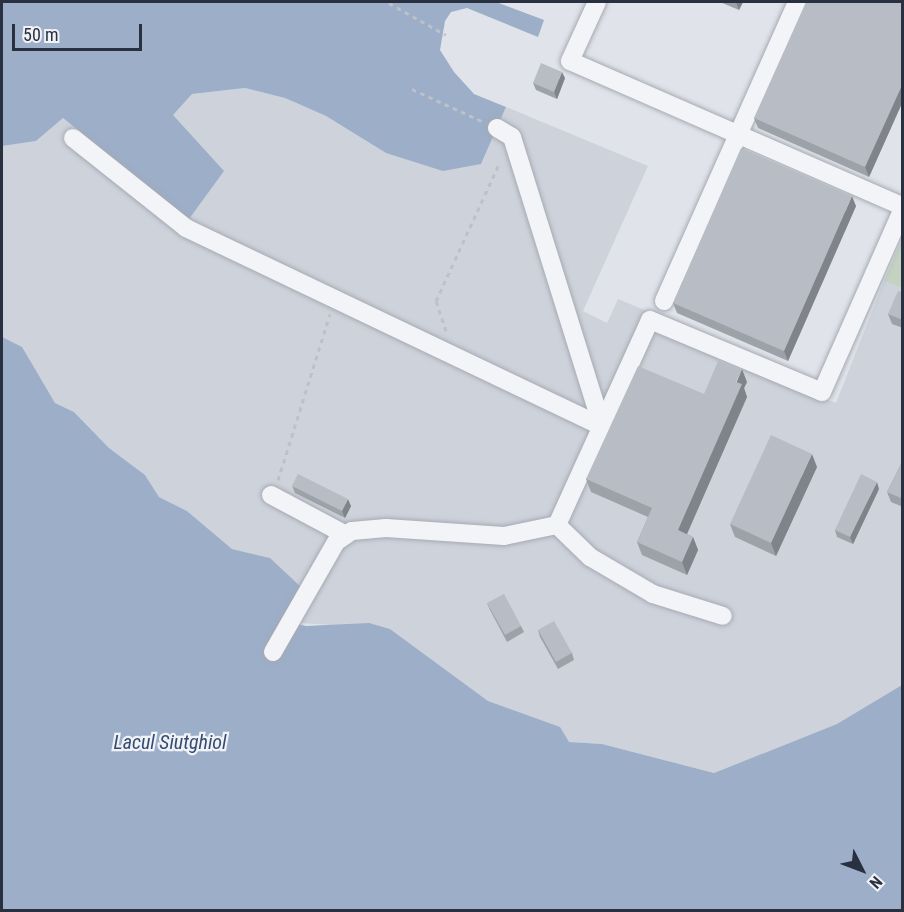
<!DOCTYPE html>
<html>
<head>
<meta charset="utf-8">
<style>
	body { margin:0 }
	#map { position:relative; width:904px; height:912px; overflow:hidden; background:#e0e3e9; font-family:"Roboto Condensed",sans-serif }
	div>[style] { position:absolute }
	.built>* { inset:0; background:#ced2db }
	.green>* { inset:0; background:#c4d2c1 }
	.water>* { inset:0; background:#9caec8 }
	.path>* { height:3px; margin-top:-1.5px; transform-origin:0; background:repeating-linear-gradient(90deg,#bec1c7 0 4.5px,transparent 0 9px) }
	.roads { filter:drop-shadow(0 0 2px #a5aab3) drop-shadow(0 0 2px #a5aab3) }
	.minor>* { height:18px; margin:-9px; padding:0 9px; transform-origin:9px; border-radius:9px; background:#f3f4f7 }
	.wall>* { inset:0; background:#9da2a9 }
	.shaded-wall>* { inset:0; background:#80848a }
	.building>* { inset:0; background:#b7bcc5 }
	span { translate:-50% -50%; white-space:nowrap; text-align:center; line-height:1.15; -webkit-text-stroke:4.5px #f0f2f6; paint-order:stroke }
	.water-label { font-size:20px; color:#344b73; font-style:italic }
	.frame { position:absolute; inset:0; border:3px solid #293040; pointer-events:none }
	.north { position:absolute; left:832px; top:840px; width:60px; height:60px; -webkit-text-stroke:4px #f0f2f6; paint-order:stroke; rotate:132deg; font-size:16px; font-weight:700; line-height:24px; text-align:center; color:#293040 }
	.north::after { content:''; display:block; margin:auto; width:21px; height:27px; background:#293040; clip-path:polygon(50% 0,100% 100%,50% 72%,0 100%) }
	.scale { position:absolute; left:12px; top:24px; width:130px; height:27px; box-sizing:border-box; border:3px solid #293040; border-top:0; padding-left:8px; font-size:18px; line-height:21px; white-space:nowrap; color:#293040; -webkit-text-stroke:4px #f0f2f6; paint-order:stroke }
</style>
</head>
<body>
<div id="map">
	<div class="built">
		<div style="clip-path:polygon(245px 88px,285px 98px,326px 116px,386px 153px,481px 164px,506px 107px,648px 166px,583px 311px,607px 323px,618px 299px,807px 378px,799px 390px,836px 403px,884px 281px,902px 288px,902px 685px,838px 724px,714px 773px,602px 744px,569px 742px,519px 713px,488px 701px,390px 629px,287px 622px,270px 558px,232px 549px,187px 511px,159px 497px,145px 475px,109px 448px,74px 412px,55px 403px,34px 370px,2px 337px,2px 146px,36px 141px,63px 118px,189px 218px,172px 115px,192px 94px)"></div>
	</div>
	<div class="green">
		<div style="clip-path:polygon(902px 239px,902px 288px,884px 281px)"></div>
	</div>
	<div class="water">
		<div style="clip-path:polygon(2px 2px,496px 2px,544px 20px,538px 37px,467px 8px,451px 12px,445px 21px,440px 50px,454px 72px,474px 94px,506px 107px,481px 164px,443px 171px,386px 153px,326px 116px,285px 98px,245px 88px,192px 94px,173px 115px,224px 171px,189px 219px,63px 118px,36px 141px,2px 146px)"></div>
		<div style="clip-path:polygon(2px 337px,22px 347px,55px 403px,74px 412px,109px 448px,145px 475px,159px 497px,187px 511px,232px 549px,270px 558px,303px 589px,287px 622px,306px 626px,369px 623px,390px 629px,488px 701px,560px 727px,569px 742px,602px 744px,714px 773px,837px 724px,902px 685px,902px 910px,2px 910px)"></div>
	</div>
	<div class="path">
		<div style="left:389px;top:3px;width:65px;rotate:29.3deg"></div>
		<div style="left:412px;top:89px;width:77px;rotate:24.6deg"></div>
		<div style="left:446px;top:331px;width:32px;rotate:-108deg"></div>
		<div style="left:436px;top:301px;width:153px;rotate:-65.3deg"></div>
		<div style="left:278px;top:480px;width:174px;rotate:-72.6deg"></div>
	</div>
	<div class="roads">
		<div class="minor">
			<div style="left:597px;top:2px;width:65px;rotate:114.6deg"></div>
			<div style="left:570px;top:61px;width:362px;rotate:23.6deg"></div>
			<div style="left:497px;top:128px;width:17px;rotate:31deg"></div>
			<div style="left:512px;top:137px;width:303px;rotate:72.7deg"></div>
			<div style="left:73px;top:138px;width:144px;rotate:38.5deg"></div>
			<div style="left:186px;top:228px;width:461px;rotate:25.5deg"></div>
			<div style="left:664px;top:301px;width:327px;rotate:-66deg"></div>
			<div style="left:271px;top:495px;width:85px;rotate:28.1deg"></div>
			<div style="left:557px;top:525px;width:225px;rotate:-65.6deg"></div>
			<div style="left:650px;top:320px;width:186px;rotate:22.7deg"></div>
			<div style="left:822px;top:392px;width:198px;rotate:-66.2deg"></div>
			<div style="left:557px;top:525px;width:46px;rotate:44.1deg"></div>
			<div style="left:590px;top:557px;width:73px;rotate:30.4deg"></div>
			<div style="left:653px;top:594px;width:73px;rotate:17.4deg"></div>
			<div style="left:273px;top:652px;width:127px;rotate:-60.2deg"></div>
			<div style="left:336px;top:542px;width:19px;rotate:-35deg"></div>
			<div style="left:352px;top:531px;width:34px;rotate:-5deg"></div>
			<div style="left:386px;top:528px;width:118px;rotate:3.9deg"></div>
			<div style="left:504px;top:536px;width:54px;rotate:-11.7deg"></div>
		</div>
	</div>
	<div class="wall">
		<div style="clip-path:polygon(720px 2px,743px 2px,739px 10px)"></div>
		<div style="clip-path:polygon(903px 2px,903px 101px,869px 177px,758px 128px,754px 118px)"></div>
		<div style="clip-path:polygon(565px 78px,557px 99px,536px 90px,533px 83px)"></div>
		<div style="clip-path:polygon(856px 206px,788px 361px,677px 313px,673px 303px)"></div>
		<div style="clip-path:polygon(903px 293px,903px 328px,892px 324px,888px 314px)"></div>
		<div style="clip-path:polygon(747px 382px,744px 388px,747px 397px,687px 534px,693px 537px,698px 550px,687px 575px,642px 555px,637px 542px,648px 517px,591px 492px,586px 479px,704px 394px)"></div>
		<div style="clip-path:polygon(903px 460px,903px 507px,891px 502px,887px 492px)"></div>
		<div style="clip-path:polygon(817px 467px,776px 556px,735px 537px,730px 524px)"></div>
		<div style="clip-path:polygon(292px 486px,351px 506px,345px 518px,295px 493px)"></div>
		<div style="clip-path:polygon(879px 489px,853px 544px,837px 537px,835px 530px)"></div>
		<div style="clip-path:polygon(487px 603px,521px 626px,524px 632px,507px 642px,490px 610px)"></div>
		<div style="clip-path:polygon(538px 630px,572px 653px,574px 660px,558px 669px,540px 637px)"></div>
	</div>
	<div class="shaded-wall">
		<div style="clip-path:polygon(736px 2px,743px 2px,739px 10px)"></div>
		<div style="clip-path:polygon(562px 72px,565px 78px,557px 99px,554px 92px)"></div>
		<div style="clip-path:polygon(903px 83px,903px 101px,869px 177px,865px 167px)"></div>
		<div style="clip-path:polygon(852px 196px,856px 206px,788px 361px,784px 351px)"></div>
		<div style="clip-path:polygon(742px 369px,747px 382px,744px 388px,747px 397px,683px 543px,678px 530px)"></div>
		<div style="clip-path:polygon(812px 454px,817px 467px,776px 556px,771px 543px)"></div>
		<div style="clip-path:polygon(877px 482px,879px 489px,853px 544px,850px 537px)"></div>
		<div style="clip-path:polygon(348px 499px,351px 506px,345px 518px,342px 511px)"></div>
		<div style="clip-path:polygon(693px 537px,698px 550px,687px 575px,682px 562px)"></div>
	</div>
	<div class="building">
		<div style="clip-path:polygon(806px 2px,903px 2px,903px 83px,865px 167px,754px 118px)"></div>
		<div style="clip-path:polygon(541px 63px,562px 72px,554px 92px,533px 83px)"></div>
		<div style="clip-path:polygon(741px 148px,852px 196px,784px 351px,673px 303px)"></div>
		<div style="clip-path:polygon(898px 291px,903px 293px,903px 320px,888px 314px)"></div>
		<div style="clip-path:polygon(719px 359px,742px 369px,736px 382px,742px 384px,678px 530px,693px 537px,682px 562px,637px 542px,652px 508px,586px 479px,638px 366px,704px 394px)"></div>
		<div style="clip-path:polygon(771px 435px,812px 454px,771px 543px,730px 524px)"></div>
		<div style="clip-path:polygon(903px 460px,903px 499px,887px 492px)"></div>
		<div style="clip-path:polygon(298px 474px,348px 499px,342px 511px,292px 486px)"></div>
		<div style="clip-path:polygon(861px 474px,877px 482px,850px 537px,835px 530px)"></div>
		<div style="clip-path:polygon(504px 594px,521px 626px,505px 635px,487px 603px)"></div>
		<div style="clip-path:polygon(554px 621px,572px 653px,556px 662px,538px 630px)"></div>
	</div>
	<div class="water-label">
		<span style="left:170px;top:742px">Lacul Siutghiol</span>
	</div>
	<div class="frame"></div>
	<div class="north">N</div>
	<div class="scale">50 m</div>
</div>
</body>
</html>
